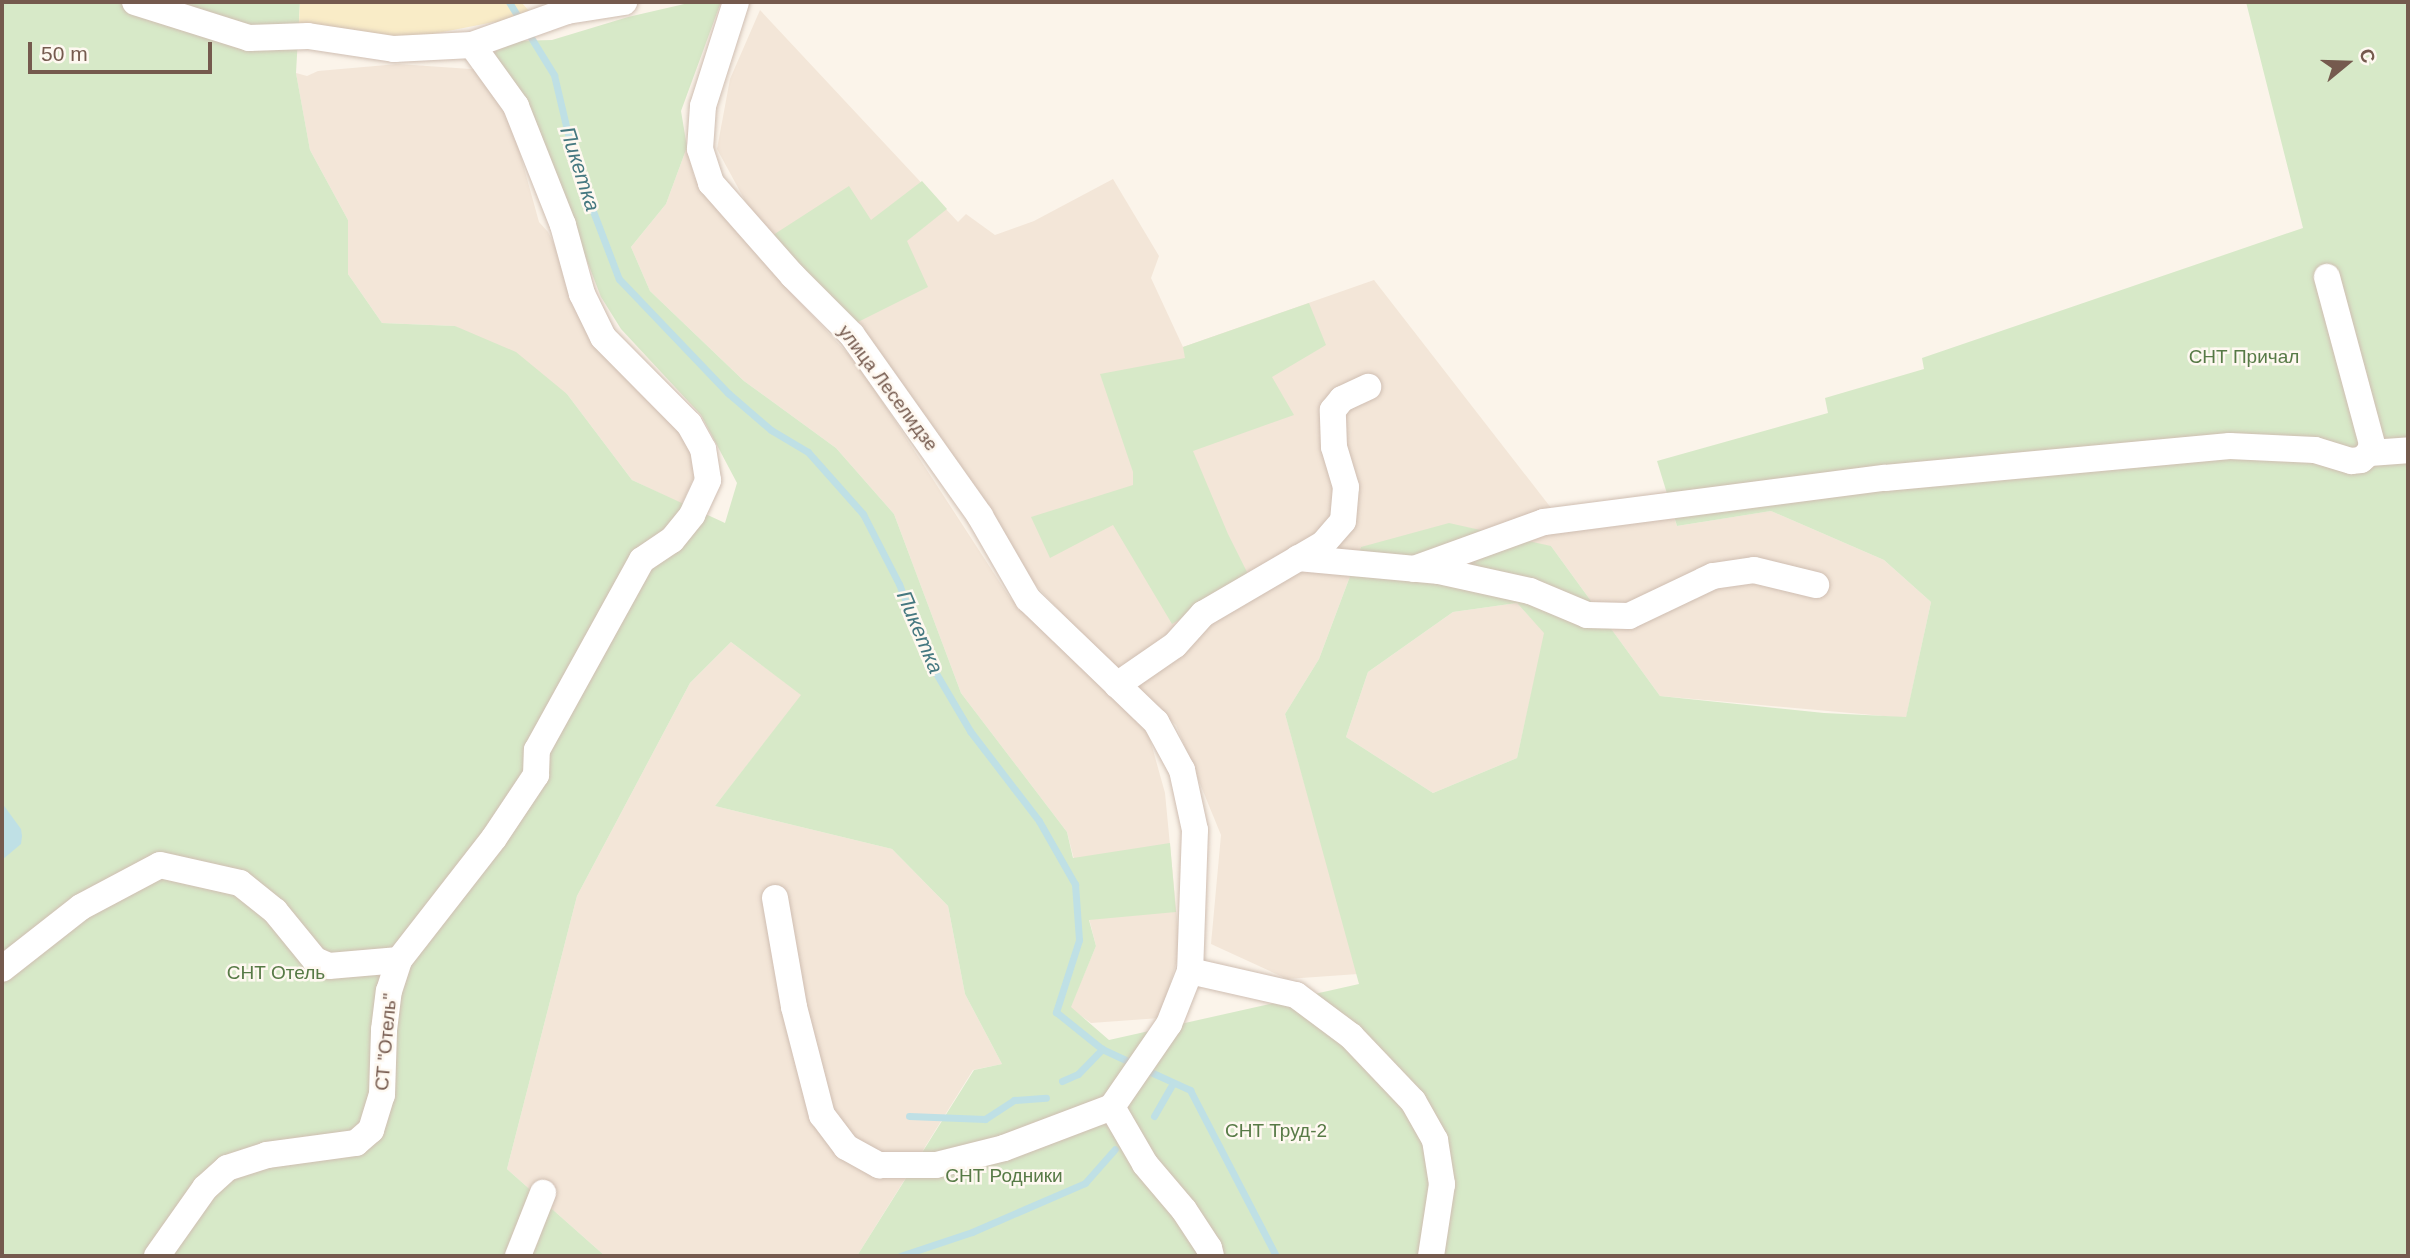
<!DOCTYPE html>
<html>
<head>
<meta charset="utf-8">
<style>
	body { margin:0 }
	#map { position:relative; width:2410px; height:1258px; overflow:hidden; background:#fbf4ea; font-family:Arial,sans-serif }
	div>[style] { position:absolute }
	.residential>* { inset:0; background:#f3e6d8 }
	.green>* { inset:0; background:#d7e9c8 }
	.sand>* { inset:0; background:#f9ecc7 }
	.water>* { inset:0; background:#bfe0e5 }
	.stream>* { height:7px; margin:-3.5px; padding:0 3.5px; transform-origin:3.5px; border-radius:3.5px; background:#bfe0e5 }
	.roads { filter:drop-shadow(0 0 2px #cfbeb2) drop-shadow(0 0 2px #cfbeb2) }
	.minor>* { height:26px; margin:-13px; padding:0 13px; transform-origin:13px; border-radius:13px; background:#fff }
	span { translate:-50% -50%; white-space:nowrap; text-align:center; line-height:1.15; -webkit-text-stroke:5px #fef8f0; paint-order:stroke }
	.park-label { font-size:19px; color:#577a46 }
	.street-label { font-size:19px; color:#755a4e }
	.water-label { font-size:21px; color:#457880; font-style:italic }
	.frame { position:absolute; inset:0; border:4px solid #755a4e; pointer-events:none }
	.north { position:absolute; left:2312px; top:28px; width:70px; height:70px; -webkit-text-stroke:5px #fef8f0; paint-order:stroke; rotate:71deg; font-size:19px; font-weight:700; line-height:28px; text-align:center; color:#755a4e }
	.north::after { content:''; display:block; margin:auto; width:24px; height:32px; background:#755a4e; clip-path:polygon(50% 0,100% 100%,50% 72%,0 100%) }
	.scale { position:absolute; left:28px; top:42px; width:184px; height:32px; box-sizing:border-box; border:4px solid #755a4e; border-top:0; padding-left:9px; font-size:21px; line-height:24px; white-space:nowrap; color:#755a4e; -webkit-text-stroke:5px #fef8f0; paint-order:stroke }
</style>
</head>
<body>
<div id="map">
	<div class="residential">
		<div style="clip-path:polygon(760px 10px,958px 222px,966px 214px,995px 235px,1034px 221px,1113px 179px,1159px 256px,1151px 278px,1183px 347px,1374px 280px,1555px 513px,1665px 492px,1677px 526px,1771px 511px,1884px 560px,1931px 602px,1906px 718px,1660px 696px,1551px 546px,1361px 547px,1319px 659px,1285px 714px,1358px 974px,1287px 979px,1211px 944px,1221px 835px,1176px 725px,1116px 671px,1016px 564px,755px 219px,717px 149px,730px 79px)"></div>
		<div style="clip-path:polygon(398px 64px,485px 70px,516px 139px,539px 222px,548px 232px,613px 363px,697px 448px,701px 461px,682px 504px,632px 480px,567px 394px,455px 326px,382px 323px,348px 274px,348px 220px,310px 150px,296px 73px,307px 76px,318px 71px)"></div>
		<div style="clip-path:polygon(687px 147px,694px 177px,773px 273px,860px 367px,1010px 598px,1099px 677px,1148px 732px,1165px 793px,1180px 950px,1160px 1018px,1091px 1023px,1070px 1008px,1096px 946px,1067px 832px,961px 693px,894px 514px,836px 448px,744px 381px,650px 291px,631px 247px,666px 204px)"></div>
		<div style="clip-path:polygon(1517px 603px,1545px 633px,1517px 758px,1433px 793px,1346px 737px,1368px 672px,1453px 612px)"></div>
		<div style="clip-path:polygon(731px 642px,802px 695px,715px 806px,892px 849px,948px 906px,965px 994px,1002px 1064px,973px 1070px,857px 1256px,605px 1256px,507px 1169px,577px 896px,690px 683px)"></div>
	</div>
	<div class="green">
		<div style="clip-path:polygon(evenodd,2px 2px,300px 2px,296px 73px,310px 150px,348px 220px,348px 274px,382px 323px,455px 326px,516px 352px,567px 394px,632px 480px,725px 523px,737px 483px,701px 415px,621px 329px,601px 297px,523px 96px,493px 53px,514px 41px,552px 40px,628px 17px,693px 2px,721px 2px,681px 111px,687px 147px,666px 204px,631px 247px,650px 291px,744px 381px,836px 448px,894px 514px,961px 693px,1067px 832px,1073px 858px,1170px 843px,1176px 912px,1089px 920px,1096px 946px,1071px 1007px,1109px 1040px,1359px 984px,1285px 714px,1319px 659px,1361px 547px,1449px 523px,1551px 546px,1660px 696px,1824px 713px,1906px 717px,1931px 602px,1884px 560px,1771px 511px,1677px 526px,1657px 461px,1828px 413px,1825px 398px,1924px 369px,1922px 358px,2303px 228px,2246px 2px,2408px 2px,2408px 1256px,857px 1256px,974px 1070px,1002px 1064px,965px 994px,948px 906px,892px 849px,715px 806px,801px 695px,731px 642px,690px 683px,577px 896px,507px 1169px,605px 1256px,2px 1256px,2px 2px,1517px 603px,1544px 633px,1517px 758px,1433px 793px,1346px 737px,1368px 672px,1453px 612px,1517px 603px)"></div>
		<div style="clip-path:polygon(922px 181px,947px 209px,907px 241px,928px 287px,856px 323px,770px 237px,849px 186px,871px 220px)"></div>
		<div style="clip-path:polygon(1309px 303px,1326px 345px,1272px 377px,1294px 415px,1193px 451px,1228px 534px,1250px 578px,1172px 624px,1113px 525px,1050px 558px,1031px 517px,1133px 485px,1133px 472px,1100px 374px,1185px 358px,1183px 347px)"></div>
	</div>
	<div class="sand">
		<div style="clip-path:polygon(300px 2px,521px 2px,531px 13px,502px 26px,494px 22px,407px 39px,299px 24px)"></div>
	</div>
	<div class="water">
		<div style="clip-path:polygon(2px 803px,21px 829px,22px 836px,21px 844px,2px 860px)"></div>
	</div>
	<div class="stream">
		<div style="left:509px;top:2px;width:86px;rotate:58.3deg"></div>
		<div style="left:554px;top:75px;width:91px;rotate:76.7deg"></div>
		<div style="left:575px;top:164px;width:123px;rotate:69.1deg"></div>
		<div style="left:619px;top:279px;width:158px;rotate:46.3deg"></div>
		<div style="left:728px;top:393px;width:57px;rotate:40.7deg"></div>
		<div style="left:771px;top:430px;width:43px;rotate:30.7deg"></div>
		<div style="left:808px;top:452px;width:83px;rotate:48.4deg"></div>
		<div style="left:863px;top:514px;width:79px;rotate:62.8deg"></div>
		<div style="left:899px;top:584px;width:85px;rotate:68.6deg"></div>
		<div style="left:930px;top:663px;width:79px;rotate:59.5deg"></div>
		<div style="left:970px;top:731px;width:113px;rotate:52.5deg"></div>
		<div style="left:1039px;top:821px;width:73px;rotate:60.3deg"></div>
		<div style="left:1075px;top:884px;width:56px;rotate:85.9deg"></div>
		<div style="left:1079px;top:940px;width:76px;rotate:107.7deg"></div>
		<div style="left:1056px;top:1012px;width:59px;rotate:38.8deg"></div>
		<div style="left:1102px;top:1049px;width:35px;rotate:25deg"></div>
		<div style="left:1144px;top:1069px;width:51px;rotate:24.5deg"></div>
		<div style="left:1190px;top:1090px;width:187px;rotate:62.6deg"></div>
		<div style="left:1062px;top:1081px;width:17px;rotate:-24deg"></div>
		<div style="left:1078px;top:1074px;width:35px;rotate:-46deg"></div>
		<div style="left:909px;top:1116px;width:76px;rotate:2.3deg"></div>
		<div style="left:985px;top:1119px;width:35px;rotate:-33deg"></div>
		<div style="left:1014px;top:1100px;width:32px;rotate:-4deg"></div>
		<div style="left:1154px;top:1116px;width:38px;rotate:-60deg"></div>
		<div style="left:900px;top:1256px;width:76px;rotate:-18.4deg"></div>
		<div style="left:972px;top:1232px;width:123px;rotate:-23.4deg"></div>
		<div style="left:1085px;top:1183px;width:45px;rotate:-48.6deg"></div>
	</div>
	<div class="roads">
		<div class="minor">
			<div style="left:135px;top:2px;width:120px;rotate:17.5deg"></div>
			<div style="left:249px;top:38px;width:59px;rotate:-1.9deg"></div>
			<div style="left:308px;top:36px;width:87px;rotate:8.6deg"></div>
			<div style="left:394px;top:49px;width:78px;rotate:-2.9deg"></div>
			<div style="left:472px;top:45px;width:101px;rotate:-19.7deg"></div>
			<div style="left:567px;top:11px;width:58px;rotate:-9deg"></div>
			<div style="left:736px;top:2px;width:109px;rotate:107.6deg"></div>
			<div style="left:703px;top:106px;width:43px;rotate:94deg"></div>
			<div style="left:700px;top:149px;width:36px;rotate:72deg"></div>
			<div style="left:711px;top:183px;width:124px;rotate:48.6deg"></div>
			<div style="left:793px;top:276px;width:83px;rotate:45deg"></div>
			<div style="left:852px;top:335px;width:222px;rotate:54.7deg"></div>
			<div style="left:980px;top:516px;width:96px;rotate:60deg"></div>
			<div style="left:1028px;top:599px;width:178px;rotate:43.9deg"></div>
			<div style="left:1156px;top:722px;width:55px;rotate:61.6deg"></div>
			<div style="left:1182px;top:770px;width:61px;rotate:77.8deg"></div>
			<div style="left:1195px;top:830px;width:141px;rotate:92deg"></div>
			<div style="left:1190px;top:971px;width:57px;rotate:111.6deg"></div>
			<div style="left:1169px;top:1024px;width:101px;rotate:124.5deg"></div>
			<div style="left:1112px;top:1107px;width:66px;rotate:59.9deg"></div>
			<div style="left:1145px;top:1164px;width:60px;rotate:49.7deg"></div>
			<div style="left:1184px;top:1210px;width:45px;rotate:56.7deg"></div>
			<div style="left:1209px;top:1248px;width:8px;rotate:76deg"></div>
			<div style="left:2369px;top:453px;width:39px;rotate:-4deg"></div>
			<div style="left:1298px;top:558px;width:142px;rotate:5.3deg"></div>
			<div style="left:1439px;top:571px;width:93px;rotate:12.4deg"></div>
			<div style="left:1530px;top:591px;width:62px;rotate:22.8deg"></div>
			<div style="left:1587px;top:615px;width:42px;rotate:1.4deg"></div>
			<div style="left:1629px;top:616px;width:93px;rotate:-25.5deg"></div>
			<div style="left:1713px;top:576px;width:41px;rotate:-8.3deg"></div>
			<div style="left:1754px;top:570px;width:64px;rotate:13.6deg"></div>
			<div style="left:1414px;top:569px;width:138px;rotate:-19.9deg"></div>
			<div style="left:1544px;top:522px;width:344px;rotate:-7.4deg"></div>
			<div style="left:1885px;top:478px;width:346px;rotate:-5.3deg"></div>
			<div style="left:2230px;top:446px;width:85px;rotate:2.7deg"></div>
			<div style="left:2315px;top:450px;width:38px;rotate:17deg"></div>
			<div style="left:2351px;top:461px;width:10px;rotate:-6deg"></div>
			<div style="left:2361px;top:460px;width:11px;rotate:-41deg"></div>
			<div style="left:2369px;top:453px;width:9px;rotate:-72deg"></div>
			<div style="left:2372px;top:444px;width:173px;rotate:-105.1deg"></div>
			<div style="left:1117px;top:685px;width:70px;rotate:-34.6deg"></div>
			<div style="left:1175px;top:645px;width:42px;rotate:-47.9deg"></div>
			<div style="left:1203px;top:614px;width:139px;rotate:-30.3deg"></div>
			<div style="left:1323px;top:544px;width:30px;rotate:-49deg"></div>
			<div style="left:1343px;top:521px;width:34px;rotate:-85deg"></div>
			<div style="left:1346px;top:487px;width:42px;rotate:-106.7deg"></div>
			<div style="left:1334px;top:447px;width:37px;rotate:-92deg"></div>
			<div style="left:1333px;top:410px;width:14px;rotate:-51deg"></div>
			<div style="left:1342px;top:399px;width:29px;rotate:-25deg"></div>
			<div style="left:775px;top:898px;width:111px;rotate:80.1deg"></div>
			<div style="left:794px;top:1007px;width:112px;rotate:75.5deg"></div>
			<div style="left:822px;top:1115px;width:40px;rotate:53deg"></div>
			<div style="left:846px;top:1147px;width:38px;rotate:29deg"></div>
			<div style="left:879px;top:1165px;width:57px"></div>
			<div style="left:936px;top:1165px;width:70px;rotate:-14deg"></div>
			<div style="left:1004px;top:1148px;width:116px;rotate:-20.8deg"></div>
			<div style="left:2px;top:969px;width:100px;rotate:-38.1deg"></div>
			<div style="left:81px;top:907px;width:89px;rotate:-28deg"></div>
			<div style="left:160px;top:865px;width:82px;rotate:12.7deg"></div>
			<div style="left:240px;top:883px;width:45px;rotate:38.7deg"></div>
			<div style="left:275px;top:911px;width:63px;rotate:50.8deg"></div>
			<div style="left:315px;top:960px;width:15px;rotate:23deg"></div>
			<div style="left:329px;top:966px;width:70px;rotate:-4.9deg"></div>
			<div style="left:1190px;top:971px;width:109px;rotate:12.8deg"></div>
			<div style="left:1296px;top:995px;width:69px;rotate:36.7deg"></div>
			<div style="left:1351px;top:1036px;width:90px;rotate:46.4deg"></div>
			<div style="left:1413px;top:1101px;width:45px;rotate:60.6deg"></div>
			<div style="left:1435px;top:1140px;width:45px;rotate:81deg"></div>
			<div style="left:1442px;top:1184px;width:73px;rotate:98.7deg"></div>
			<div style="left:157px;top:1256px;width:83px;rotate:-54.8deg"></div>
			<div style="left:205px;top:1188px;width:30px;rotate:-42deg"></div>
			<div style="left:227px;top:1168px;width:42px;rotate:-18deg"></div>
			<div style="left:267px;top:1155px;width:90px;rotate:-7.7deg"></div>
			<div style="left:356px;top:1143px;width:20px;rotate:-41deg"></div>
			<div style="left:371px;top:1130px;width:37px;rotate:-73deg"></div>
			<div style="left:382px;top:1095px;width:65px;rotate:-88.2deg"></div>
			<div style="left:384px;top:1030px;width:39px;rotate:-83deg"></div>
			<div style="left:389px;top:991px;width:33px;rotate:-72deg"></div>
			<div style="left:399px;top:960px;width:155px;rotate:-52.1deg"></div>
			<div style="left:494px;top:838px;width:76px;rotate:-56.3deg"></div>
			<div style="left:536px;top:775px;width:25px;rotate:-88deg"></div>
			<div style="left:537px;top:750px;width:217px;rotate:-61.1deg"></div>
			<div style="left:642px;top:560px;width:36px;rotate:-34deg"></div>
			<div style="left:672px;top:540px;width:32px;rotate:-51deg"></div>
			<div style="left:692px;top:515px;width:38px;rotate:-65deg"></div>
			<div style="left:708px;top:480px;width:31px;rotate:-99deg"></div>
			<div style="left:703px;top:449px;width:29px;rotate:-119deg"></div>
			<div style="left:689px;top:424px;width:122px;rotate:-134.7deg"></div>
			<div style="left:603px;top:337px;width:48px;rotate:-116deg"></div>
			<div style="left:582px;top:294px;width:72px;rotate:-105.4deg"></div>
			<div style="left:563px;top:225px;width:128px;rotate:-111.6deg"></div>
			<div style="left:516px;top:106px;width:75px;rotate:-125.8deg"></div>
			<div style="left:518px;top:1256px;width:68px;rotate:-68.4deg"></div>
		</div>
	</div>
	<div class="park-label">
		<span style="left:2244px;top:357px">СНТ Причал</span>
		<span style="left:276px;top:973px">СНТ Отель</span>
		<span style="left:1276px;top:1131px">СНТ Труд-2</span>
		<span style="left:1004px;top:1176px">СНТ Родники</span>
	</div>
	<div class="street-label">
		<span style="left:888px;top:388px;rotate:53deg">улица Леселидзе</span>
		<span style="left:386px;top:1042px;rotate:-85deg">СТ "Отель"</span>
	</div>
	<div class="water-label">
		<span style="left:580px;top:169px;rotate:72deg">Пикетка</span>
		<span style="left:920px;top:632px;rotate:67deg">Пикетка</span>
	</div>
	<div class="frame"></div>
	<div class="north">С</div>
	<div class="scale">50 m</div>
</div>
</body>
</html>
